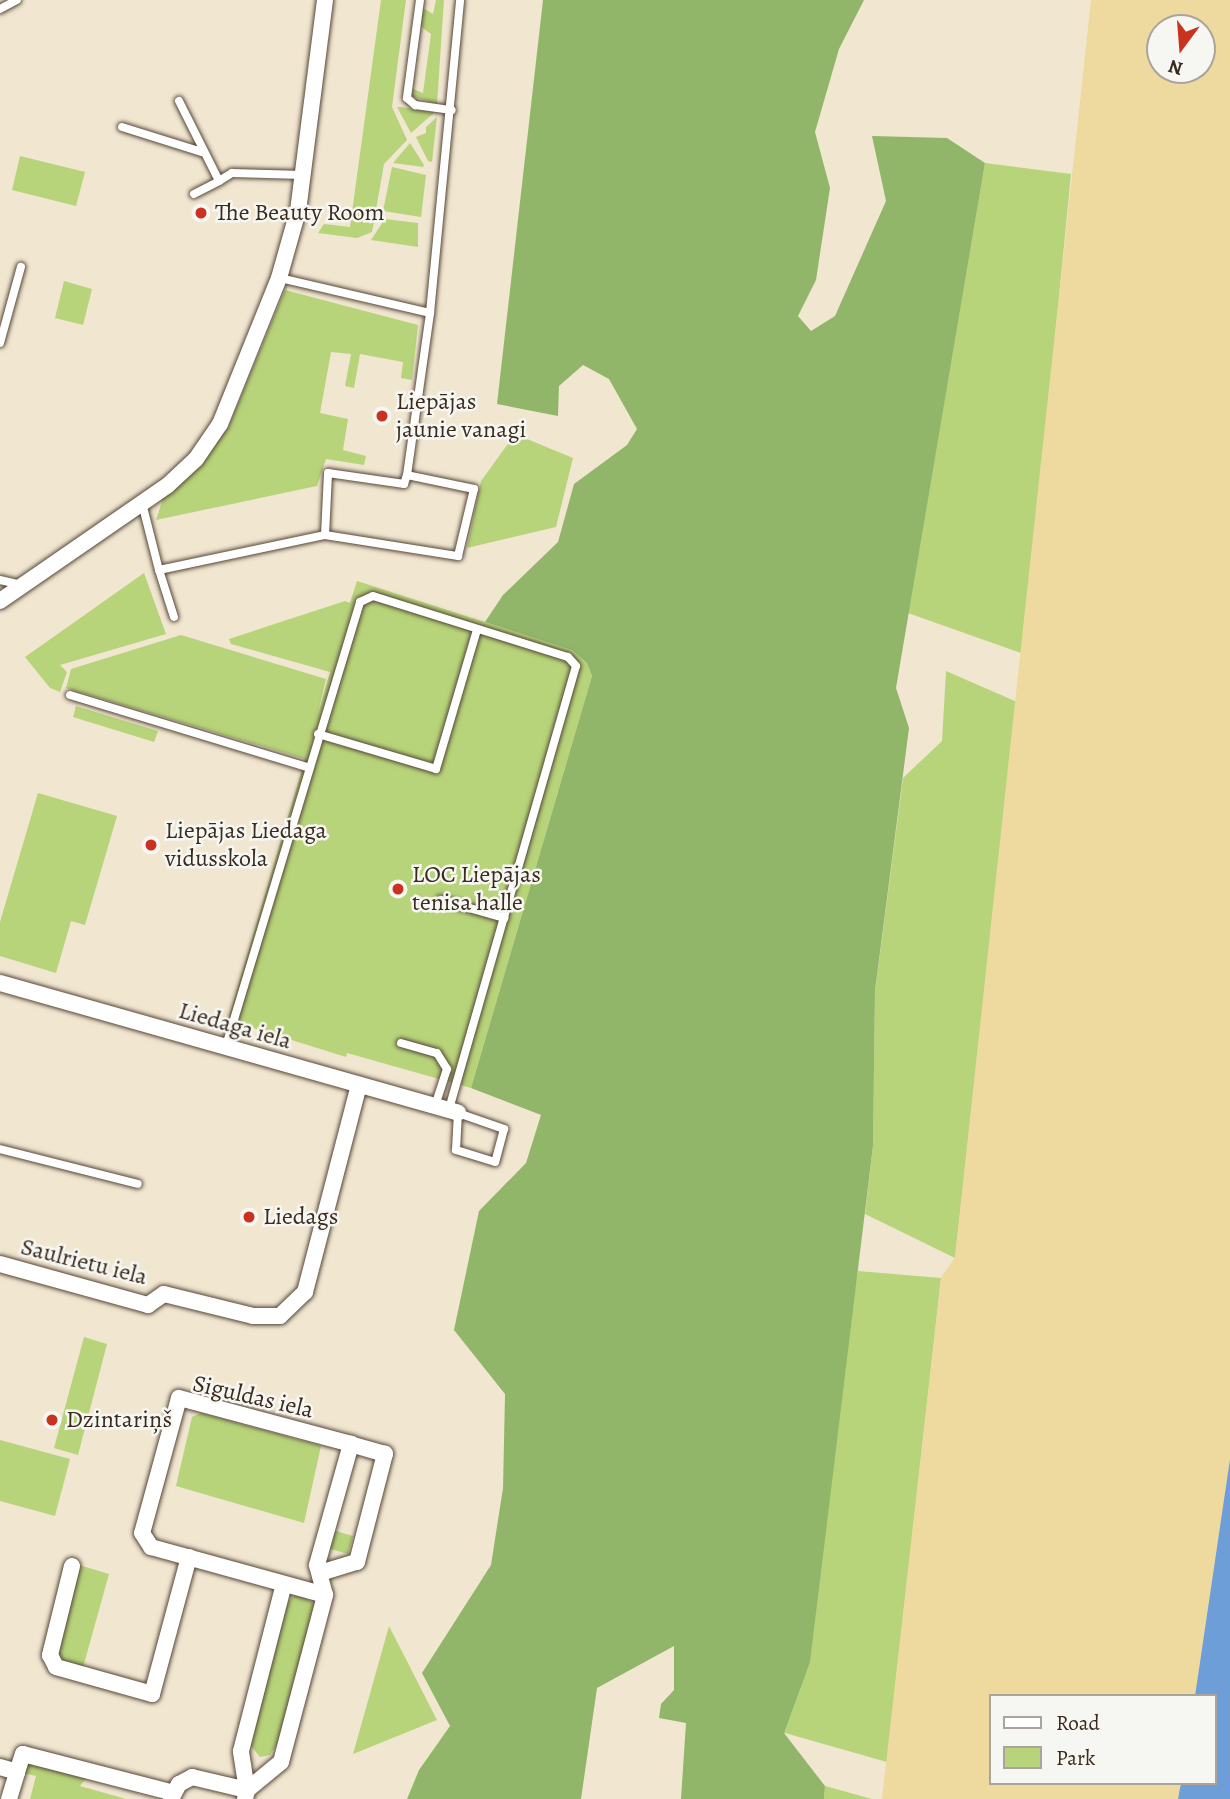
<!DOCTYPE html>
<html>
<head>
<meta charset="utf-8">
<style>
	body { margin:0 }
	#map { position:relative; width:1230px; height:1799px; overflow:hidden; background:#f1e6d0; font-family:Alegreya,serif }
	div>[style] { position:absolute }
	.green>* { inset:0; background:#b7d47a }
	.forest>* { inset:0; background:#91b66a }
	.sand>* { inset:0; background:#eeda9e }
	.water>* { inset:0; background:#6d9ed7 }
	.roads { filter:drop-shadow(0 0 2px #564639) drop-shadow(0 0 2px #564639) }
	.service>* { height:8px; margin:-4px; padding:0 4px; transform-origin:4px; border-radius:4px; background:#fff }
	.minor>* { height:16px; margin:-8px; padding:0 8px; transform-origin:8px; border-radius:8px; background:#fff }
	.dots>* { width:19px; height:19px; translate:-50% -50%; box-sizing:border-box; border:4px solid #f6f6f2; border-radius:50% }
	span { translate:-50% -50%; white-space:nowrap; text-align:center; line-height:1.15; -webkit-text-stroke:5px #f6f6f2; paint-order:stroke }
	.poi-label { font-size:24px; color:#3b2a1e }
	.left { translate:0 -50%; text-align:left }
	.street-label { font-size:24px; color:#3b2a1e }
	.legend { position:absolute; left:989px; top:1694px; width:228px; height:91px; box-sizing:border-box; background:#f6f6f2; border:2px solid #aba49d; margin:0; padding:9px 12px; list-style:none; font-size:21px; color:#3b2a1e }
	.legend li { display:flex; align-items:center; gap:14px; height:35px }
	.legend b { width:35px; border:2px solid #aba49d }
	.north { position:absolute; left:1146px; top:14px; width:70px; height:70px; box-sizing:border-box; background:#f6f6f2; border:2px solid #aba49d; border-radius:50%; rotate:196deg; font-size:19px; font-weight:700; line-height:28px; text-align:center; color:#3b2a1e }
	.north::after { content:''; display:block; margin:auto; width:24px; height:32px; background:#c8321e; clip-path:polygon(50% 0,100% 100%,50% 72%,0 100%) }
</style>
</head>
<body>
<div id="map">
	<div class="green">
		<div style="clip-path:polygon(381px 0,406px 0,392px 107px,407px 140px,384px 164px,372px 232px,357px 238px,318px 233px,324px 224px,350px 227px)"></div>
		<div style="clip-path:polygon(436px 0,444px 0,437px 104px,411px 96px,413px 89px,423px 93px,431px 34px,420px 26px,423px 8px,433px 14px)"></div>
		<div style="clip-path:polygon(397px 107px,401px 107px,435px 112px,411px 133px)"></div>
		<div style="clip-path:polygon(437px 117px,432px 162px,428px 161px,416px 137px,426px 133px,426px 127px)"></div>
		<div style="clip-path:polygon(410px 143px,424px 165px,423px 167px,393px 163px)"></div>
		<div style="clip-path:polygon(20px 156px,85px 172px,76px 206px,12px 190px)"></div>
		<div style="clip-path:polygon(985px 163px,1071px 174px,1024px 654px,908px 613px)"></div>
		<div style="clip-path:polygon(392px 167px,426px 175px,421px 217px,383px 211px)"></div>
		<div style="clip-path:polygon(385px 219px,418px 223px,418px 247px,371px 240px)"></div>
		<div style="clip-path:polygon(64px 281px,92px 289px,83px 325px,55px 318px)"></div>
		<div style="clip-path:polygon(285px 290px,418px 325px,412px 380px,401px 378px,403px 362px,360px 354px,354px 388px,345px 386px,351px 354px,331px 352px,320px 413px,348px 419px,343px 450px,366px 456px,364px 465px,326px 459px,317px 486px,156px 520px,165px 492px,198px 468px,229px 426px)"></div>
		<div style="clip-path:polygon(515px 434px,573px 458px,556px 527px,467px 548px,481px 481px)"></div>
		<div style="clip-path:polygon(144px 573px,166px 634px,60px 665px,67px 672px,60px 692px,50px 688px,25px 657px)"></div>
		<div style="clip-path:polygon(357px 581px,572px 650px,587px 663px,592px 676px,471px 1088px,347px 1053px,346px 1057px,228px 1020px,305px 759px,66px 688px,71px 669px,181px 635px,326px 679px,317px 717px,330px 672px,231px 644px,229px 639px,345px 601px,350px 603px)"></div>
		<div style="clip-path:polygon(946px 671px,1017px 702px,955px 1258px,865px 1214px,873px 1146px,875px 992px,903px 778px,942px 741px)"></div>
		<div style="clip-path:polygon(76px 706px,158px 731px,154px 742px,73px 717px)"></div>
		<div style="clip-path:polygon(38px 793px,117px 816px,85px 925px,71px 921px,56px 973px,0 956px,0 922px)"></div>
		<div style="clip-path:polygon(858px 1271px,941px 1278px,887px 1762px,785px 1733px,778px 1739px)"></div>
		<div style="clip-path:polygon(84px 1337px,107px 1344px,78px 1455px,54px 1448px)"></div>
		<div style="clip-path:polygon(201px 1413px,321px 1446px,304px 1523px,176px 1486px,192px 1417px)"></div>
		<div style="clip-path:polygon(0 1440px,70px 1459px,55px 1516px,0 1501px)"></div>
		<div style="clip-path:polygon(332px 1530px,353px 1536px,348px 1554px,327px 1548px)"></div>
		<div style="clip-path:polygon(79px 1565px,109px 1574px,82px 1671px,64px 1667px,56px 1652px)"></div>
		<div style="clip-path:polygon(297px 1592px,317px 1606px,279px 1741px,270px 1755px,260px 1757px,250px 1745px,288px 1602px)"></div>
		<div style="clip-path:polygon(389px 1626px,437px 1720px,353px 1754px)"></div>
		<div style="clip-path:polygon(30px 1761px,88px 1776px,80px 1786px,126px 1799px,30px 1799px,36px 1776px,23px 1773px)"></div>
		<div style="clip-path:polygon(825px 1786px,872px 1799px,824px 1799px)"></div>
	</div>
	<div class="forest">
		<div style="clip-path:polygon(543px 0,864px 0,839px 49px,815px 132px,830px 188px,816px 280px,798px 316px,811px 331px,835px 316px,886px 201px,872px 136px,947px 138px,985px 163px,896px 688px,909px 728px,875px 991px,873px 1146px,810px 1662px,784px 1733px,825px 1786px,824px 1799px,681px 1799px,686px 1723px,659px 1718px,661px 1704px,674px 1690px,674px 1646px,597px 1688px,581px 1799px,407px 1799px,419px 1770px,450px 1726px,422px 1673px,491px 1565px,503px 1488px,505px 1394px,454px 1330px,479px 1211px,526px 1163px,541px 1115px,471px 1088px,592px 676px,587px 663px,572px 650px,485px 622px,503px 595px,558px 542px,574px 484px,627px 445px,637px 429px,609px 379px,583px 365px,559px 386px,558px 416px,497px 404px)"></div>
	</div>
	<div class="sand">
		<div style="clip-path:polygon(evenodd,1091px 0,1230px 0,1230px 1459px,1195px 1696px,990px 1696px,990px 1783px,1181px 1783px,1178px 1799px,882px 1799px,941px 1278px,955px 1257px,1091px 0,1160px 28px,1202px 28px,1202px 70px,1160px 70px,1160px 28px)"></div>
	</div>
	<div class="water">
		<div style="clip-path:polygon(1230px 1459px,1230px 1799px,1178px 1799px,1181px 1783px,1214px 1783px,1214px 1696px,1195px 1696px)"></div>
	</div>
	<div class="roads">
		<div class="service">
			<div style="left:420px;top:0;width:99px;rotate:97.6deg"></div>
			<div style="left:407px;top:98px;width:11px;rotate:41deg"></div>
			<div style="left:415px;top:105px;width:37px;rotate:8deg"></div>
			<div style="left:0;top:9px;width:19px;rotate:-28deg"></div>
			<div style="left:179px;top:101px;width:89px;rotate:63.4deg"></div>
			<div style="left:219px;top:181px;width:15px;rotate:-32deg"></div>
			<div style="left:232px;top:173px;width:71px;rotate:1.6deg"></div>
			<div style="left:122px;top:127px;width:84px;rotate:17.4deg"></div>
			<div style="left:194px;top:194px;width:28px;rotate:-27deg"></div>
			<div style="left:430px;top:313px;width:314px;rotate:-84.5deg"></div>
			<div style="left:0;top:343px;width:79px;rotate:-74.6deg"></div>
			<div style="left:142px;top:503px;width:69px;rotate:75.8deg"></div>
			<div style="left:325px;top:535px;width:62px;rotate:-87.2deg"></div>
			<div style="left:328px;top:473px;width:77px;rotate:8.2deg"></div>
			<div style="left:404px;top:484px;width:9px;rotate:-72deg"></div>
			<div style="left:0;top:580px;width:22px;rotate:13deg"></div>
			<div style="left:174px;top:617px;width:49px;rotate:-107.7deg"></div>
			<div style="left:159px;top:570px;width:170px;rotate:-11.9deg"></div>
			<div style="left:325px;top:535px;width:135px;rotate:9deg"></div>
			<div style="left:458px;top:556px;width:69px;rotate:-76.6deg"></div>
			<div style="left:474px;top:489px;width:68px;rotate:-168.2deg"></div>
			<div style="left:407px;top:475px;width:164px;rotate:-81.9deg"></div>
			<div style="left:430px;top:313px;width:155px;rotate:-166.9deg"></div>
			<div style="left:70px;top:695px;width:248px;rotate:16.9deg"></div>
			<div style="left:318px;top:734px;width:123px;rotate:16.5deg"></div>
			<div style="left:436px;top:769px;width:145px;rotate:-73.6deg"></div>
			<div style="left:441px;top:900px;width:66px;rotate:15.9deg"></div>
			<div style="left:401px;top:1043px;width:37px;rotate:16deg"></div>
			<div style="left:437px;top:1053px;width:19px;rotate:58deg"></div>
			<div style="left:447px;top:1069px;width:39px;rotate:108deg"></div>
			<div style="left:226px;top:1046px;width:464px;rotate:-73.2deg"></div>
			<div style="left:360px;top:602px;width:14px;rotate:-25deg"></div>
			<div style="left:373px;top:596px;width:204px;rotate:17.4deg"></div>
			<div style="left:568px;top:657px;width:12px;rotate:48deg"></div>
			<div style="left:576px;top:666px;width:462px;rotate:106deg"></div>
			<div style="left:458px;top:1113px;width:49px;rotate:19.2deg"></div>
			<div style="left:504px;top:1129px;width:34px;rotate:105deg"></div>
			<div style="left:495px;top:1162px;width:41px;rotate:-162.9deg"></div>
			<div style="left:456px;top:1150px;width:37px;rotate:-87deg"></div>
			<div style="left:0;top:1149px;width:142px;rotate:14.2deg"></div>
		</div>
		<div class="minor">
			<div style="left:0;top:601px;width:204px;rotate:-34.6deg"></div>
			<div style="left:168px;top:485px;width:38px;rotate:-43deg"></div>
			<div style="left:196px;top:459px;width:42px;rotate:-55.6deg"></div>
			<div style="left:220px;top:424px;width:157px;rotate:-68deg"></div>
			<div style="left:279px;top:278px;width:70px;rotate:-74.2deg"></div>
			<div style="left:298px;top:211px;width:213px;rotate:-82.7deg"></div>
			<div style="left:0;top:983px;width:476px;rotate:15.8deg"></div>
			<div style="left:0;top:1264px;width:154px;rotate:15.5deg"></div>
			<div style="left:148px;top:1305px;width:19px;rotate:-35deg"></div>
			<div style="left:164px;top:1294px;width:92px;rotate:13.9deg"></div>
			<div style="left:253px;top:1316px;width:27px"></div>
			<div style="left:280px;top:1316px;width:35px;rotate:-44deg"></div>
			<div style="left:305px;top:1292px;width:214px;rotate:-75.4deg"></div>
			<div style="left:72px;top:1566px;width:92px;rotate:103.9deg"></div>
			<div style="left:50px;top:1655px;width:13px;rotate:63deg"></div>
			<div style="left:56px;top:1667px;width:100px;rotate:15.7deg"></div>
			<div style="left:152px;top:1694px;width:142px;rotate:-74.9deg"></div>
			<div style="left:320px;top:1573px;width:39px;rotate:-17deg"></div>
			<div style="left:357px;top:1562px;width:112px;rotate:-75.5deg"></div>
			<div style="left:385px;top:1454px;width:35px;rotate:-164deg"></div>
			<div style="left:0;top:1767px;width:18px;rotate:16deg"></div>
			<div style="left:17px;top:1772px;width:19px;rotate:-72deg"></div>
			<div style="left:23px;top:1754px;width:156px;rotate:14.5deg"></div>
			<div style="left:9px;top:1799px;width:28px;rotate:-73deg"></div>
			<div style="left:171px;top:1799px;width:17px;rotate:-62deg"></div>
			<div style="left:179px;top:1784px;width:15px;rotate:-28deg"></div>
			<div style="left:192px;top:1777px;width:57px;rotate:13.3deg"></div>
			<div style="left:247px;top:1790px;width:39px;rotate:-99deg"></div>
			<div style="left:241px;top:1751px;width:172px;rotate:-75.6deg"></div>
			<div style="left:245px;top:1799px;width:9px;rotate:-77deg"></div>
			<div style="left:247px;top:1790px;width:44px;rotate:-39.5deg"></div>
			<div style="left:281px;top:1762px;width:173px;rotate:-75.2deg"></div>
			<div style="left:325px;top:1595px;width:31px;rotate:-105deg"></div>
			<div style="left:317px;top:1565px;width:126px;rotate:-74.3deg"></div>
			<div style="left:351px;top:1444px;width:178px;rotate:-165deg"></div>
			<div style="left:179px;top:1398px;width:140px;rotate:105.3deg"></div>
			<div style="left:142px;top:1533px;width:17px;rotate:57deg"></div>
			<div style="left:151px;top:1547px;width:180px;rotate:15.4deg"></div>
		</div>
	</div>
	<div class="dots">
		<div style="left:201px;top:213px;background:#c8321e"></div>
		<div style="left:382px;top:416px;background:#c8321e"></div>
		<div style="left:151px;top:845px;background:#c8321e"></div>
		<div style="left:398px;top:889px;background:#c8321e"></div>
		<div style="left:249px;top:1217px;background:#c8321e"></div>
		<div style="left:52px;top:1420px;background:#c8321e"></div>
	</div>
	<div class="poi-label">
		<span class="left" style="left:215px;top:213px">The Beauty Room</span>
		<span class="left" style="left:396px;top:416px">Liepājas<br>jaunie vanagi</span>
		<span class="left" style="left:165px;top:845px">Liepājas Liedaga<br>vidusskola</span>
		<span class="left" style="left:412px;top:889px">LOC Liepājas<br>tenisa halle</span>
		<span class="left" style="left:263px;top:1217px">Liedags</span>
		<span class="left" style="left:66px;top:1420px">Dzintariņš</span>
	</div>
	<div class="street-label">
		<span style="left:235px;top:1026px;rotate:16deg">Liedaga iela</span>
		<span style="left:84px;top:1262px;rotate:14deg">Saulrietu iela</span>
		<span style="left:253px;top:1397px;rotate:13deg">Siguldas iela</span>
	</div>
	<ul class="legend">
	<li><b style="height:9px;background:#fff"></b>Road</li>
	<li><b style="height:19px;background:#b7d47a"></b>Park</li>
	</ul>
	<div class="north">N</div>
</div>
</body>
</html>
